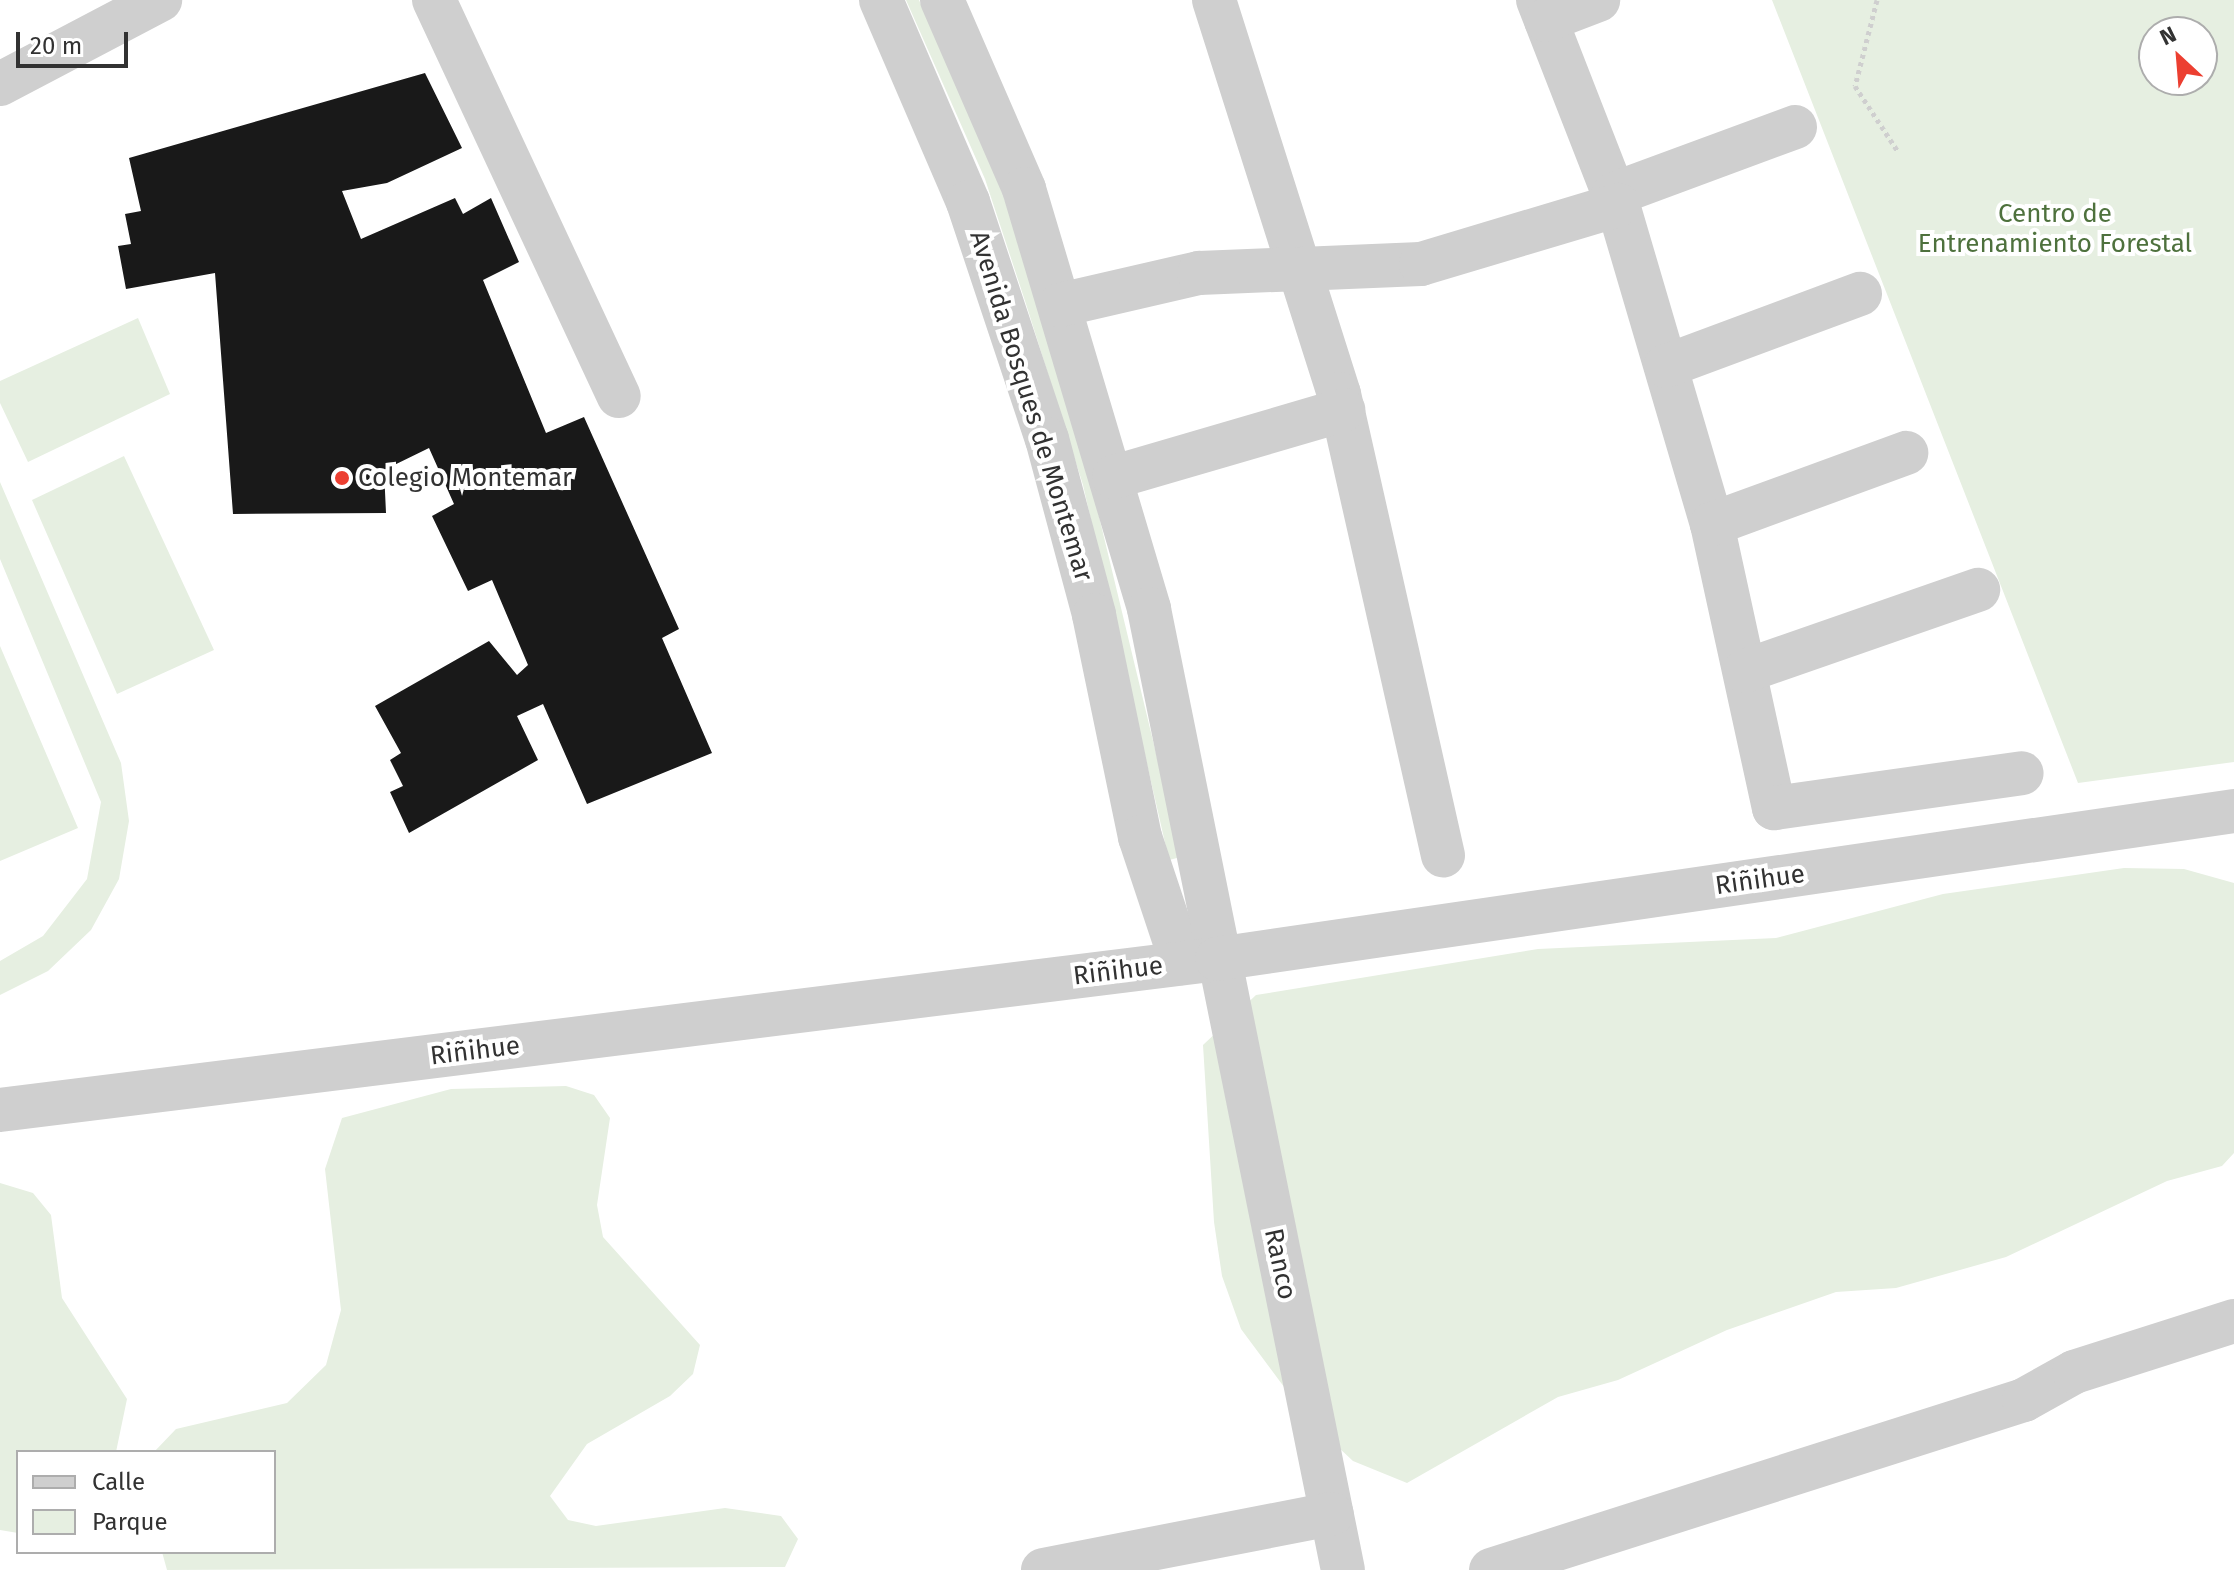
<!DOCTYPE html>
<html>
<head>
<meta charset="utf-8">
<style>
	body { margin:0 }
	#map { position:relative; width:2234px; height:1570px; overflow:hidden; background:#fff; font-family:"Fira Sans",sans-serif }
	div>[style] { position:absolute }
	.green>* { inset:0; background:#e6efe1 }
	.building>* { inset:0; background:#191919 }
	.path>* { height:5px; margin-top:-2.5px; transform-origin:0; background:repeating-linear-gradient(90deg,#cfcfcf 0 4px,transparent 0 8px) }
	.minor>* { height:44px; margin:-22px; padding:0 22px; transform-origin:22px; border-radius:22px; background:#cfcfcf }
	.dots>* { width:22px; height:22px; translate:-50% -50%; box-sizing:border-box; border:4px solid #fff; border-radius:50% }
	span { translate:-50% -50%; white-space:nowrap; text-align:center; line-height:1.15; -webkit-text-stroke:8px #fff; paint-order:stroke }
	.park-label { font-size:26px; color:#4e713d }
	.street-label { font-size:26px; color:#323232 }
	.poi-label { font-size:26px; color:#323232 }
	.left { translate:0 -50%; text-align:left }
	.legend { position:absolute; left:16px; top:1450px; width:260px; height:104px; box-sizing:border-box; background:#fff; border:2px solid #adadad; margin:0; padding:10px 14px; list-style:none; font-size:24px; color:#323232 }
	.legend li { display:flex; align-items:center; gap:16px; height:40px }
	.legend b { width:40px; border:2px solid #adadad }
	.north { position:absolute; left:2138px; top:16px; width:80px; height:80px; box-sizing:border-box; background:#fff; border:2px solid #adadad; border-radius:50%; rotate:334deg; font-size:22px; font-weight:700; line-height:32px; text-align:center; color:#323232 }
	.north::after { content:''; display:block; margin:auto; width:28px; height:36px; background:#ec3f31; clip-path:polygon(50% 0,100% 100%,50% 72%,0 100%) }
	.scale { position:absolute; left:16px; top:32px; width:112px; height:36px; box-sizing:border-box; border:4px solid #323232; border-top:0; padding-left:10px; font-size:24px; line-height:28px; white-space:nowrap; color:#323232; -webkit-text-stroke:6px #fff; paint-order:stroke }
</style>
</head>
<body>
<div id="map">
	<div class="green">
		<div style="clip-path:polygon(906px 0,919px 0,995px 172px,1063px 367px,1181px 857px,1169px 860px,1083px 485px,1026px 304px,985px 179px)"></div>
		<div style="clip-path:polygon(evenodd,1772px 0,2234px 0,2234px 762px,2078px 783px,1772px 0,2154px 32px,2202px 32px,2202px 80px,2154px 80px,2154px 32px)"></div>
		<div style="clip-path:polygon(138px 318px,170px 394px,28px 462px,0 403px,0 381px)"></div>
		<div style="clip-path:polygon(124px 456px,214px 650px,117px 694px,32px 500px)"></div>
		<div style="clip-path:polygon(0 482px,121px 763px,129px 821px,119px 879px,91px 930px,48px 971px,0 995px,0 961px,43px 936px,87px 879px,101px 802px,0 559px)"></div>
		<div style="clip-path:polygon(0 646px,78px 828px,0 861px)"></div>
		<div style="clip-path:polygon(2124px 868px,2184px 869px,2234px 883px,2234px 1153px,2222px 1166px,2167px 1181px,2006px 1257px,1896px 1288px,1836px 1292px,1727px 1330px,1618px 1380px,1558px 1397px,1407px 1483px,1353px 1461px,1307px 1418px,1241px 1329px,1222px 1276px,1214px 1222px,1203px 1045px,1256px 995px,1538px 949px,1776px 938px,1943px 894px)"></div>
		<div style="clip-path:polygon(566px 1086px,594px 1095px,610px 1118px,597px 1205px,603px 1237px,700px 1345px,693px 1374px,670px 1396px,587px 1444px,550px 1496px,568px 1520px,596px 1526px,725px 1508px,781px 1516px,798px 1539px,785px 1567px,167px 1570px,162px 1552px,274px 1552px,274px 1452px,154px 1452px,176px 1429px,287px 1403px,326px 1365px,341px 1310px,325px 1169px,342px 1118px,451px 1089px)"></div>
		<div style="clip-path:polygon(0 1183px,33px 1193px,51px 1215px,62px 1298px,127px 1399px,116px 1452px,18px 1452px,18px 1533px,0 1530px)"></div>
	</div>
	<div class="building">
		<div style="clip-path:polygon(425px 73px,462px 148px,387px 183px,342px 191px,361px 239px,455px 198px,463px 214px,491px 198px,519px 262px,483px 280px,546px 433px,584px 417px,679px 629px,662px 638px,712px 753px,587px 804px,543px 704px,517px 716px,538px 760px,409px 833px,390px 792px,403px 786px,390px 760px,401px 753px,375px 706px,489px 641px,517px 675px,528px 665px,492px 580px,468px 591px,432px 516px,454px 504px,429px 448px,384px 470px,386px 513px,233px 514px,215px 273px,126px 289px,118px 246px,131px 244px,125px 214px,141px 211px,129px 158px)"></div>
	</div>
	<div class="path">
		<div style="left:1877px;top:0;width:89px;rotate:104.3deg"></div>
		<div style="left:1855px;top:86px;width:77px;rotate:56.7deg"></div>
	</div>
	<div class="minor">
		<div style="left:434px;top:0;width:437px;rotate:65deg"></div>
		<div style="left:881px;top:0;width:220px;rotate:66.7deg"></div>
		<div style="left:968px;top:202px;width:250px;rotate:71.6deg"></div>
		<div style="left:1047px;top:439px;width:182px;rotate:75deg"></div>
		<div style="left:1094px;top:615px;width:227px;rotate:78.3deg"></div>
		<div style="left:1140px;top:837px;width:133px;rotate:71.6deg"></div>
		<div style="left:942px;top:0;width:206px;rotate:66.5deg"></div>
		<div style="left:1024px;top:189px;width:438px;rotate:73.4deg"></div>
		<div style="left:1149px;top:609px;width:980px;rotate:78.59deg"></div>
		<div style="left:1214px;top:0;width:413px;rotate:72.4deg"></div>
		<div style="left:1339px;top:394px;width:473px;rotate:77.3deg"></div>
		<div style="left:1538px;top:0;width:220px;rotate:68.7deg"></div>
		<div style="left:1618px;top:205px;width:333px;rotate:73.6deg"></div>
		<div style="left:1712px;top:524px;width:291px;rotate:77.7deg"></div>
		<div style="left:1774px;top:808px;width:250px;rotate:-8deg"></div>
		<div style="left:1546px;top:20px;width:56px;rotate:-21deg"></div>
		<div style="left:0;top:84px;width:181px;rotate:-27.7deg"></div>
		<div style="left:1614px;top:194px;width:193px;rotate:-20.3deg"></div>
		<div style="left:1060px;top:305px;width:143px;rotate:-13deg"></div>
		<div style="left:1199px;top:273px;width:222px;rotate:-2.3deg"></div>
		<div style="left:1421px;top:264px;width:206px;rotate:-16.7deg"></div>
		<div style="left:1666px;top:366px;width:207px;rotate:-20.4deg"></div>
		<div style="left:1114px;top:477px;width:239px;rotate:-16.3deg"></div>
		<div style="left:1712px;top:524px;width:207px;rotate:-20.1deg"></div>
		<div style="left:1745px;top:671px;width:247px;rotate:-19.2deg"></div>
		<div style="left:0;top:1110px;width:1226px;rotate:-7.07deg"></div>
		<div style="left:1217px;top:959px;width:1028px;rotate:-8.28deg"></div>
		<div style="left:1043px;top:1570px;width:294px;rotate:-11deg"></div>
		<div style="left:1491px;top:1570px;width:559px;rotate:-17.69deg"></div>
		<div style="left:2024px;top:1400px;width:57px;rotate:-29.2deg"></div>
		<div style="left:2074px;top:1372px;width:168px;rotate:-17.7deg"></div>
	</div>
	<div class="dots">
		<div style="left:342px;top:478px;background:#ec3f31"></div>
	</div>
	<div class="park-label">
		<span style="left:2055px;top:229px">Centro de<br>Entrenamiento Forestal</span>
	</div>
	<div class="street-label">
		<span style="left:1031px;top:406px;rotate:73deg">Avenida Bosques de Montemar</span>
		<span style="left:1760px;top:880px;rotate:-8deg">Riñihue</span>
		<span style="left:1118px;top:971px;rotate:-7deg">Riñihue</span>
		<span style="left:475px;top:1051px;rotate:-7deg">Riñihue</span>
		<span style="left:1280px;top:1264px;rotate:78deg">Ranco</span>
	</div>
	<div class="poi-label">
		<span class="left" style="left:358px;top:478px">Colegio Montemar</span>
	</div>
	<ul class="legend">
	<li><b style="height:10px;background:#cfcfcf"></b>Calle</li>
	<li><b style="height:22px;background:#e6efe1"></b>Parque</li>
	</ul>
	<div class="north">N</div>
	<div class="scale">20 m</div>
</div>
</body>
</html>
